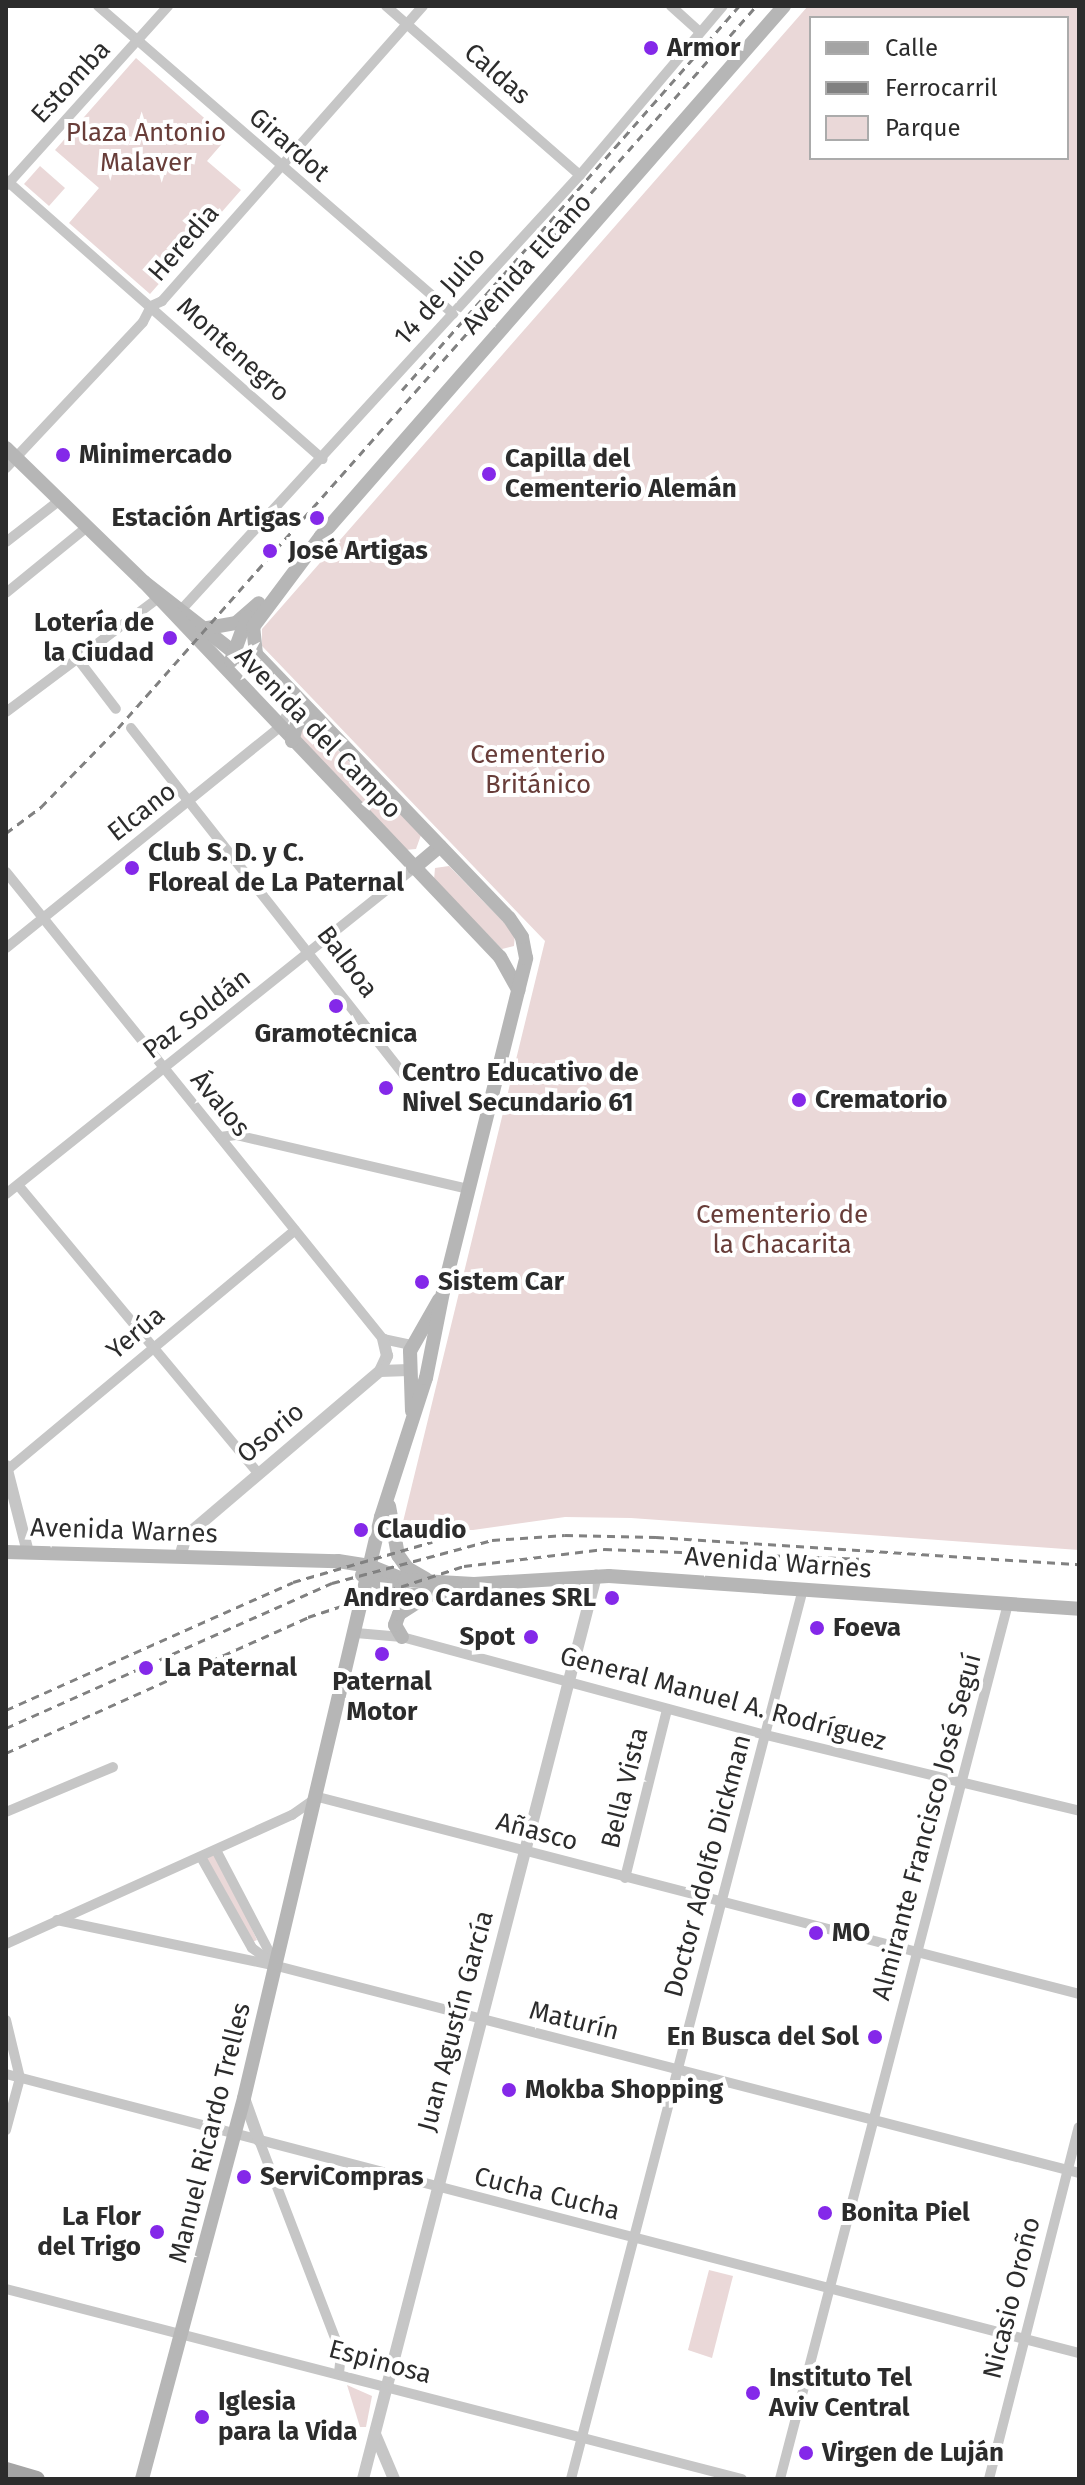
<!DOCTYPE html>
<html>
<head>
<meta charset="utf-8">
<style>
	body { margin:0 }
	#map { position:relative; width:1085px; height:2485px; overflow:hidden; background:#fff; font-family:"Fira Sans",sans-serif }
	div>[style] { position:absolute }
	.green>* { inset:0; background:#ead8d8 }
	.minor>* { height:10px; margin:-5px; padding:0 5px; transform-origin:5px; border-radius:5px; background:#c6c6c6 }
	.tertiary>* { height:12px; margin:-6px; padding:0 6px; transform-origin:6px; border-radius:6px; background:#c6c6c6 }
	.secondary>* { height:14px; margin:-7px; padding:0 7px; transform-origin:7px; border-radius:7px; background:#b6b6b6 }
	.primary>* { height:16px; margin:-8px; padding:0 8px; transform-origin:8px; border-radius:8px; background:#a4a4a4 }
	.rail>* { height:3px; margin-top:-1.5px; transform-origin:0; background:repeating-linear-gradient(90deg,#818181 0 8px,transparent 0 14px) }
	.dots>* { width:22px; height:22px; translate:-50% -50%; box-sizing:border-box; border:4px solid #fff; border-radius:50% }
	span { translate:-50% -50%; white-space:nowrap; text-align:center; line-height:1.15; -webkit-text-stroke:8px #fff; paint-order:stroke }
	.poi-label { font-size:26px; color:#2c2c2c; font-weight:700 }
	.left { translate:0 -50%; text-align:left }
	.right { translate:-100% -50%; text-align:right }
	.street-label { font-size:26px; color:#2c2c2c }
	.park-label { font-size:26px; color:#683d39 }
	.frame { position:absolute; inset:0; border:8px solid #2c2c2c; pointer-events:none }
	.legend { position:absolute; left:809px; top:16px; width:260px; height:144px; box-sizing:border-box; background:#fff; border:2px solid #ababab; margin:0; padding:10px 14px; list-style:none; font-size:24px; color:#2c2c2c }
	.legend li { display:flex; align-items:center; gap:16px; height:40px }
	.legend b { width:40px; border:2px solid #ababab }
</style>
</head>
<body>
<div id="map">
	<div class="green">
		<div style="clip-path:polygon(evenodd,808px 6px,1079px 6px,1079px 1550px,631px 1518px,565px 1517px,473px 1530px,401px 1530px,545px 941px,262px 646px,262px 629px,808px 6px,811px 18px,1067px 18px,1067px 158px,811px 158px,811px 18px)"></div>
		<div style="clip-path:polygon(136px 58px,227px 138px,207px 161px,241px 190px,150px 294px,69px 223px,99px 188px,55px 150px)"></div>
		<div style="clip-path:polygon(40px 166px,65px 188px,49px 206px,24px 184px)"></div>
		<div style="clip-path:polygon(313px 725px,421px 835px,416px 849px,405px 850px,298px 739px,300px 729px)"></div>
		<div style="clip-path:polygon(449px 866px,515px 934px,514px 946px,502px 949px,434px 880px,435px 868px)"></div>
		<div style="clip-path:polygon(216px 1850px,257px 1940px,252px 1942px,201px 1857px)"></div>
		<div style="clip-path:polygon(709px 2270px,733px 2276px,712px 2358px,688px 2350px)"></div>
		<div style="clip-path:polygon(347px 2385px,372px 2396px,366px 2427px,360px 2427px)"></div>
	</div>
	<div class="minor">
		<div style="left:98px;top:6px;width:470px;rotate:40.9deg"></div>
		<div style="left:386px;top:6px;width:257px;rotate:41.1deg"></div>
		<div style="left:671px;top:6px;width:39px;rotate:42deg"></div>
		<div style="left:6px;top:180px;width:422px;rotate:41.4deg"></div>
		<div style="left:7px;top:185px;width:241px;rotate:-48deg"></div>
		<div style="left:6px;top:468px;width:200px;rotate:-46.8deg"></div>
		<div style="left:143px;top:322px;width:18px;rotate:-63deg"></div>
		<div style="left:151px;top:306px;width:12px;rotate:-24deg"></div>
		<div style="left:162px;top:301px;width:394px;rotate:-48.5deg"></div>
		<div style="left:6px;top:542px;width:68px;rotate:-37.9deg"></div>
		<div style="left:6px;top:593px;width:104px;rotate:-39.2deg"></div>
		<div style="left:182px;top:609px;width:589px;rotate:-47.48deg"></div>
		<div style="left:580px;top:175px;width:221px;rotate:-49.8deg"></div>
		<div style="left:77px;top:658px;width:64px;rotate:52.6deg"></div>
		<div style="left:6px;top:712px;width:189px;rotate:-36.8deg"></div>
		<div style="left:131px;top:728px;width:442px;rotate:51.8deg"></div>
		<div style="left:6px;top:872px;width:600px;rotate:51.09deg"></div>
		<div style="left:383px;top:1339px;width:30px;rotate:12deg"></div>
		<div style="left:6px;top:948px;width:351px;rotate:-38.9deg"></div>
		<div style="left:279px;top:728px;width:33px;rotate:-59deg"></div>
		<div style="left:220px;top:1137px;width:16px;rotate:-7deg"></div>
		<div style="left:236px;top:1135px;width:238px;rotate:13.1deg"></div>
		<div style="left:18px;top:1185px;width:373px;rotate:50.2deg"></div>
		<div style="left:6px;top:1194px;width:522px;rotate:-38.63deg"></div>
		<div style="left:6px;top:1471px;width:376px;rotate:-39.8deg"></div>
		<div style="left:356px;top:1633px;width:46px;rotate:5deg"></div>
		<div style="left:402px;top:1637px;width:377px;rotate:15.1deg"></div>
		<div style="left:766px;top:1735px;width:322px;rotate:13.6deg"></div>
		<div style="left:6px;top:1812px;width:116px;rotate:-22.8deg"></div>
		<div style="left:216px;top:1850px;width:130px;rotate:62.4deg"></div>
		<div style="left:201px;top:1857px;width:104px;rotate:60.7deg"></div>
		<div style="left:252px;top:1948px;width:26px;rotate:36deg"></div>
		<div style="left:625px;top:1878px;width:174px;rotate:-76deg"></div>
		<div style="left:57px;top:1920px;width:225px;rotate:11.8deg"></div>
		<div style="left:277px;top:1966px;width:828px;rotate:14.47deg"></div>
		<div style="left:6px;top:1944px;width:314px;rotate:-24.3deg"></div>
		<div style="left:292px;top:1815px;width:32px;rotate:-35deg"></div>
		<div style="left:318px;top:1797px;width:786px;rotate:14.51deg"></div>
		<div style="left:6px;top:2020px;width:60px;rotate:76.4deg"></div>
		<div style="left:20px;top:2078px;width:54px;rotate:105.1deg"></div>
		<div style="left:6px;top:2074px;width:1109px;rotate:14.58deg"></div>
		<div style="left:259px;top:2140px;width:229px;rotate:69deg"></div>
		<div style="left:341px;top:2354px;width:19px;rotate:96deg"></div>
		<div style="left:6px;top:2289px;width:760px;rotate:14.48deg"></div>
		<div style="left:571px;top:2479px;width:920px;rotate:-75.39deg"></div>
		<div style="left:780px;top:2479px;width:904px;rotate:-75.4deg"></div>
		<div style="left:989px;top:2479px;width:363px;rotate:-75.7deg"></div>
	</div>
	<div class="tertiary">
		<div style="left:380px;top:1371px;width:17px;rotate:-65deg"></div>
		<div style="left:387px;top:1356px;width:17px;rotate:-103deg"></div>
		<div style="left:6px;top:1466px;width:89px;rotate:75.7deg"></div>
		<div style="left:180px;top:1557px;width:22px;rotate:-74deg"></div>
		<div style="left:186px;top:1536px;width:255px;rotate:-40.4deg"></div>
		<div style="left:380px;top:1371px;width:29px;rotate:-2deg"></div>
		<div style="left:244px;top:2098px;width:45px;rotate:70.3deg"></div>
		<div style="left:375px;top:2434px;width:49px;rotate:67.1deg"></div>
		<div style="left:363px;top:2479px;width:933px;rotate:-75.53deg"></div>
	</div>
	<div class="secondary">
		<div style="left:6px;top:448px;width:192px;rotate:44.2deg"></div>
		<div style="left:144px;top:582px;width:179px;rotate:38deg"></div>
		<div style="left:144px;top:582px;width:517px;rotate:46.49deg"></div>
		<div style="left:500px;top:957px;width:38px;rotate:61deg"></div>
		<div style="left:202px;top:629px;width:35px;rotate:-10deg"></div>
		<div style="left:236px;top:623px;width:30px;rotate:-41deg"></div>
		<div style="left:231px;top:661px;width:47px;rotate:-70deg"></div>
		<div style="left:292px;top:741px;width:19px;rotate:-74deg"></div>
		<div style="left:297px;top:723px;width:19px;rotate:-9deg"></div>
		<div style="left:414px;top:868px;width:34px;rotate:-40deg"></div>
		<div style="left:412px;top:1411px;width:60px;rotate:-91.9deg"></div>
		<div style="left:410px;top:1351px;width:59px;rotate:-60.4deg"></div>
		<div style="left:389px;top:1506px;width:50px;rotate:79.6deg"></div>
		<div style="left:398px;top:1555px;width:16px;rotate:55deg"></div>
		<div style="left:407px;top:1568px;width:22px;rotate:30deg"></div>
		<div style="left:6px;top:1552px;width:332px;rotate:1.6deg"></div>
		<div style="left:338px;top:1561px;width:32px;rotate:9deg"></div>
		<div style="left:370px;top:1566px;width:37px;rotate:22deg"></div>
		<div style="left:404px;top:1580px;width:70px;rotate:3.3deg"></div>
		<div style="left:474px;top:1584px;width:135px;rotate:-3.4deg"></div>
		<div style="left:609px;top:1576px;width:471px;rotate:4deg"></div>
		<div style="left:362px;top:1575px;width:51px;rotate:23.1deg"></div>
		<div style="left:409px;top:1595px;width:44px;rotate:-1.3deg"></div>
		<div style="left:453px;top:1594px;width:23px;rotate:-25deg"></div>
		<div style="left:402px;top:1637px;width:14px;rotate:-120deg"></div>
		<div style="left:395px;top:1625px;width:12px;rotate:-70deg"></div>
		<div style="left:399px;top:1614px;width:33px;rotate:-33deg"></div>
		<div style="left:142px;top:2479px;width:394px;rotate:-75deg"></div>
		<div style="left:244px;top:2098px;width:597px;rotate:-76.73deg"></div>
		<div style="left:381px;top:1517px;width:146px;rotate:-72.1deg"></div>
		<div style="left:426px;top:1378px;width:88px;rotate:-78.8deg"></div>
		<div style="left:443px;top:1292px;width:344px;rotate:-76deg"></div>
		<div style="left:526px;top:958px;width:21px;rotate:-101deg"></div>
		<div style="left:522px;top:937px;width:23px;rotate:-124deg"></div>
		<div style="left:509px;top:918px;width:366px;rotate:-133.8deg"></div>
		<div style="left:256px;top:654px;width:27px;rotate:-96deg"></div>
		<div style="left:253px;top:627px;width:114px;rotate:-53.2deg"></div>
		<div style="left:321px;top:536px;width:704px;rotate:-48.86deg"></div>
	</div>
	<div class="primary">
		<div style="left:6px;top:2470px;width:32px;rotate:16deg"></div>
	</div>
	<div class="rail">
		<div style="left:402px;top:390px;width:511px;rotate:-48.73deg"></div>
		<div style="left:6px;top:833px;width:44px;rotate:-36.6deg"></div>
		<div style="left:41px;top:807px;width:110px;rotate:-45.7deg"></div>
		<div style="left:118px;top:728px;width:963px;rotate:-48.53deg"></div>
		<div style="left:6px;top:1710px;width:314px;rotate:-24deg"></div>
		<div style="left:293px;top:1582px;width:145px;rotate:-16.1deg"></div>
		<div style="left:6px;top:1728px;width:357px;rotate:-24deg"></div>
		<div style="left:332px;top:1583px;width:166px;rotate:-15deg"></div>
		<div style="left:492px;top:1540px;width:73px;rotate:-3.9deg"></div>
		<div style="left:565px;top:1535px;width:91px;rotate:1.3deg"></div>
		<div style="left:656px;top:1537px;width:424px;rotate:3.7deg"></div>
		<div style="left:6px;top:1753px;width:331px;rotate:-24.2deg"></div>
		<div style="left:308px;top:1617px;width:164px;rotate:-18.1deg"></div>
		<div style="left:464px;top:1566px;width:141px;rotate:-6.9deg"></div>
		<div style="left:604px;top:1549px;width:255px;rotate:2.2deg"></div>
	</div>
	<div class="dots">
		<div style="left:651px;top:48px;background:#8428e9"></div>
		<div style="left:63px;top:455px;background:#8428e9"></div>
		<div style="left:489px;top:474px;background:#8428e9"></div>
		<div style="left:317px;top:518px;background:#8428e9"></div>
		<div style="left:270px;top:551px;background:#8428e9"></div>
		<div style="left:170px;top:638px;background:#8428e9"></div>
		<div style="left:132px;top:868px;background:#8428e9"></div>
		<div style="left:336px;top:1006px;background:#8428e9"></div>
		<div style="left:386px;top:1088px;background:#8428e9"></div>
		<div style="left:799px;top:1100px;background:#8428e9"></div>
		<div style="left:422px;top:1282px;background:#8428e9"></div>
		<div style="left:361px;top:1530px;background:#8428e9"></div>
		<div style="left:612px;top:1598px;background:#8428e9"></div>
		<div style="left:817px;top:1628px;background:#8428e9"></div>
		<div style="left:531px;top:1637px;background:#8428e9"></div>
		<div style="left:382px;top:1654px;background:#8428e9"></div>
		<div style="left:146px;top:1668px;background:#8428e9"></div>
		<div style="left:816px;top:1933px;background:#8428e9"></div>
		<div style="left:875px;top:2037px;background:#8428e9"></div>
		<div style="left:509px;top:2090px;background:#8428e9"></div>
		<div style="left:244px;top:2177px;background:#8428e9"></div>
		<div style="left:825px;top:2213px;background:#8428e9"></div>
		<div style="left:157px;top:2232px;background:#8428e9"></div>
		<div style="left:753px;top:2393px;background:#8428e9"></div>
		<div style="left:202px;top:2417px;background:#8428e9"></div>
		<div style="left:806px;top:2453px;background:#8428e9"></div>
	</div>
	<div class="poi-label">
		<span class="left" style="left:667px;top:48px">Armor</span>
		<span class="left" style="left:79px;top:455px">Minimercado</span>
		<span class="left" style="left:505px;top:474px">Capilla del<br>Cementerio Alemán</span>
		<span class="right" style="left:301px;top:518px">Estación Artigas</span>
		<span class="left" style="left:288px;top:551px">José Artigas</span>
		<span class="right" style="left:154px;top:638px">Lotería de<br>la Ciudad</span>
		<span class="left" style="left:148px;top:868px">Club S. D. y C.<br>Floreal de La Paternal</span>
		<span style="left:336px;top:1034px">Gramotécnica</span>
		<span class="left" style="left:402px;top:1088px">Centro Educativo de<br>Nivel Secundario 61</span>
		<span class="left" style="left:815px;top:1100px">Crematorio</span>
		<span class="left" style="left:438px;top:1282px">Sistem Car</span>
		<span class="left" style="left:377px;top:1530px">Claudio</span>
		<span class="right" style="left:596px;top:1598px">Andreo Cardanes SRL</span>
		<span class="left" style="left:833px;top:1628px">Foeva</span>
		<span class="right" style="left:515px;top:1637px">Spot</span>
		<span class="left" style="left:164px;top:1668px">La Paternal</span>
		<span style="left:382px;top:1697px">Paternal<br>Motor</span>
		<span class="left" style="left:832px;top:1933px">MO</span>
		<span class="right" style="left:859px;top:2037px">En Busca del Sol</span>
		<span class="left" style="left:525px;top:2090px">Mokba Shopping</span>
		<span class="left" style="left:260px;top:2177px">ServiCompras</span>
		<span class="left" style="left:841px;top:2213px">Bonita Piel</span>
		<span class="right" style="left:141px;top:2232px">La Flor<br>del Trigo</span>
		<span class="left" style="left:769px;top:2393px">Instituto Tel<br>Aviv Central</span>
		<span class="left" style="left:218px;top:2417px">Iglesia<br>para la Vida</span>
		<span class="left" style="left:822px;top:2453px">Virgen de Luján</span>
	</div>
	<div class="street-label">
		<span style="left:497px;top:74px;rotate:41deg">Caldas</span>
		<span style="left:71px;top:82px;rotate:-47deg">Estomba</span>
		<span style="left:289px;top:145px;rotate:41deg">Girardot</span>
		<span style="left:184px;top:243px;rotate:-49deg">Heredia</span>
		<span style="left:527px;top:264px;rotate:-48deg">Avenida Elcano</span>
		<span style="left:440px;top:296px;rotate:-48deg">14 de Julio</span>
		<span style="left:233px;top:350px;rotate:42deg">Montenegro</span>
		<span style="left:318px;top:733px;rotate:46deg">Avenida del Campo</span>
		<span style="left:142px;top:812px;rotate:-38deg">Elcano</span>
		<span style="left:347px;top:962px;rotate:53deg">Balboa</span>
		<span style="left:197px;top:1014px;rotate:-38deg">Paz Soldán</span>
		<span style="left:220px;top:1104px;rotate:50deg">Ávalos</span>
		<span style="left:136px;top:1333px;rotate:-40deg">Yerúa</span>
		<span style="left:271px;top:1433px;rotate:-40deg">Osorio</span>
		<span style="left:124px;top:1531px;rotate:2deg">Avenida Warnes</span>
		<span style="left:778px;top:1563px;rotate:4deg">Avenida Warnes</span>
		<span style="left:723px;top:1699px;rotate:15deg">General Manuel A. Rodríguez</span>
		<span style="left:625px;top:1788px;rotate:-76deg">Bella Vista</span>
		<span style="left:927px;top:1827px;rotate:-75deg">Almirante Francisco José Seguí</span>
		<span style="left:537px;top:1832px;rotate:15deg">Añasco</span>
		<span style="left:708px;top:1866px;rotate:-75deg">Doctor Adolfo Dickman</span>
		<span style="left:456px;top:2021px;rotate:-75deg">Juan Agustín García</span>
		<span style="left:574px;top:2021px;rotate:14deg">Maturín</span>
		<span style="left:210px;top:2133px;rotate:-76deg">Manuel Ricardo Trelles</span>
		<span style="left:547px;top:2194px;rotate:14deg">Cucha Cucha</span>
		<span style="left:1012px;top:2298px;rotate:-76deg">Nicasio Oroño</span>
		<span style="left:380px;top:2362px;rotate:15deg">Espinosa</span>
	</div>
	<div class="park-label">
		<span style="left:146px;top:148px">Plaza Antonio<br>Malaver</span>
		<span style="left:538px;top:770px">Cementerio<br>Británico</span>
		<span style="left:782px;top:1230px">Cementerio de<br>la Chacarita</span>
	</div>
	<div class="frame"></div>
	<ul class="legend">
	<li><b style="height:10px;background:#a4a4a4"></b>Calle</li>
	<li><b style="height:10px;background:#818181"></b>Ferrocarril</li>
	<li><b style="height:22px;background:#ead8d8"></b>Parque</li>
	</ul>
</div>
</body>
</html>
